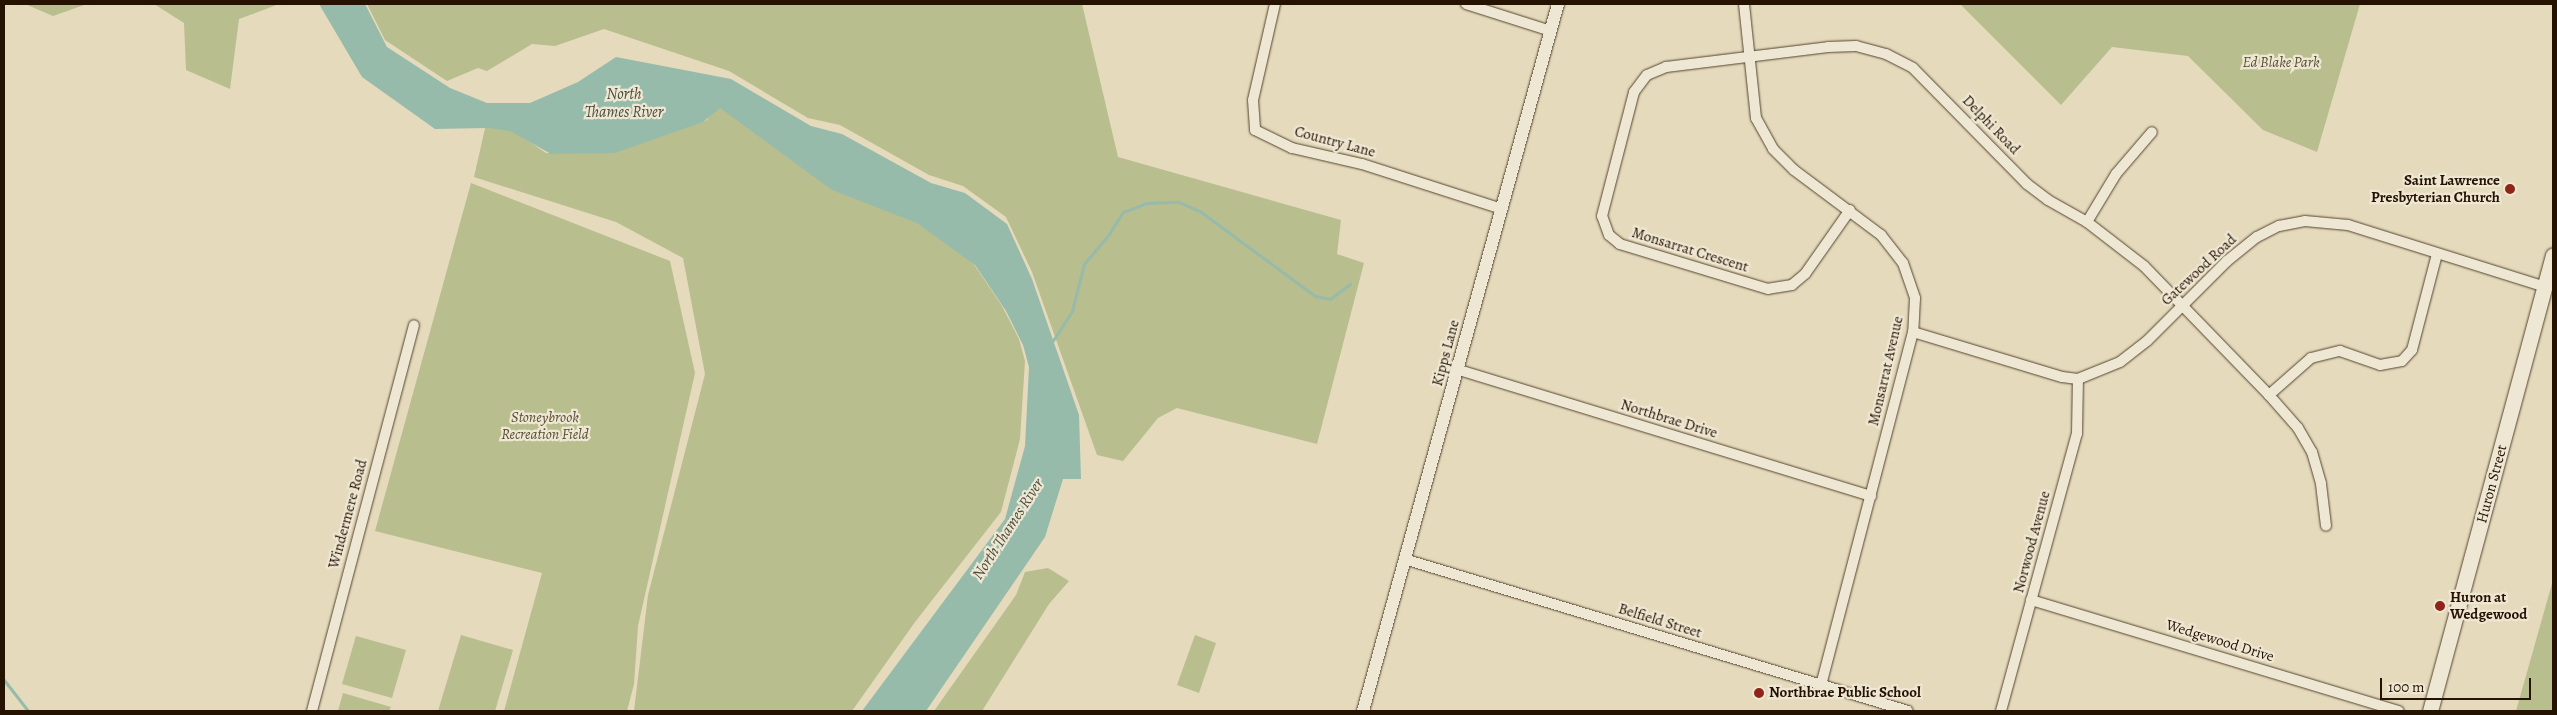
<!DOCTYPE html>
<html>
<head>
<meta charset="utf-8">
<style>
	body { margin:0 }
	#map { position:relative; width:2557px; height:715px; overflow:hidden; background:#e5dabc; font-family:Alegreya,serif }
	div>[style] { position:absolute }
	.green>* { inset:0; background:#b8be8e }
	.water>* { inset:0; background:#97bbab }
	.stream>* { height:3px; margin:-1.5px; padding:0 1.5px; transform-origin:1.5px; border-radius:1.5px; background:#97bbab }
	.roads { filter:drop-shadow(0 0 1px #55442f) drop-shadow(0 0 1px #55442f) }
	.minor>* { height:10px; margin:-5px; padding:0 5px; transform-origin:5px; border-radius:5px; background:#eee7d3 }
	.tertiary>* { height:12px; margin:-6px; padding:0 6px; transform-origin:6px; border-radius:6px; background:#eee7d3 }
	.secondary>* { height:15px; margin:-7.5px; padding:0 7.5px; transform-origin:7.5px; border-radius:7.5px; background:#eee7d3 }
	.dots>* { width:14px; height:14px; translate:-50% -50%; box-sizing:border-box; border:2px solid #eee7d3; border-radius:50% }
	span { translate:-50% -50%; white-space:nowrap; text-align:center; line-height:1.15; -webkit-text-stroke:4.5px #eee7d3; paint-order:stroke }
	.park-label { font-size:15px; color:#584e32; font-style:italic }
	.street-label { font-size:15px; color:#251200 }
	.poi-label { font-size:15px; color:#251200; font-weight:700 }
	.right { translate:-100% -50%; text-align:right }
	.left { translate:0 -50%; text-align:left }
	.water-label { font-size:16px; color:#4d4d3c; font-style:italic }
	.frame { position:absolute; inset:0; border:5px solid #251200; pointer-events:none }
	.scale { position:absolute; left:2380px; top:678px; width:151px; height:22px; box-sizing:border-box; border:2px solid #251200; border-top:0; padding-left:6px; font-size:15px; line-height:18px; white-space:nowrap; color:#251200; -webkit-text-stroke:4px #eee7d3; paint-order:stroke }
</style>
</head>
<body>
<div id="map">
	<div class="green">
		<div style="clip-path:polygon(25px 4px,87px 4px,53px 16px)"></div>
		<div style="clip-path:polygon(154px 4px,279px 4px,239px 19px,230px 89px,186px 70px,184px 23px)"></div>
		<div style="clip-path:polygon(367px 4px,1082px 4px,1118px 157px,1341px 220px,1337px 254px,1364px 263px,1317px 444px,1177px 408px,1158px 418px,1123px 461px,1097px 455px,1032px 272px,1006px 217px,963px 186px,929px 175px,840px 125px,808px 118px,729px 71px,604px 29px,555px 46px,532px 44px,487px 71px,478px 68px,447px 81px,385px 40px)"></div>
		<div style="clip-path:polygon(1960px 4px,2360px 4px,2317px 152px,2263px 130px,2188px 56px,2112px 47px,2061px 105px)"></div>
		<div style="clip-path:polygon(716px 103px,914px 219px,971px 260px,1002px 306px,1019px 339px,1025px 361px,1020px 439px,1001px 512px,915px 622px,852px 711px,634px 711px,648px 595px,705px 374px,683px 258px,616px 222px,474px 177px,486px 124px,508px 127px,546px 153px,612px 152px,707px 120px)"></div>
		<div style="clip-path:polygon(471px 183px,670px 261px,695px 373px,638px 626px,634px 684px,627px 711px,504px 711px,542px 573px,375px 531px)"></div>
		<div style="clip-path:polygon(1048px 568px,1069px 581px,1049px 604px,982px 711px,934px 711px,1016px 595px,1025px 572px)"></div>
		<div style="clip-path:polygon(2553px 580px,2553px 711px,2516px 711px)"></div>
		<div style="clip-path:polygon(461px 635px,513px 650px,495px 711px,438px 711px)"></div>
		<div style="clip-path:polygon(1195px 635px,1216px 643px,1199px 693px,1177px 685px)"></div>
		<div style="clip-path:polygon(356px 636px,406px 650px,392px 698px,342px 684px)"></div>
		<div style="clip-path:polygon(343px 693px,391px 707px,389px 711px,338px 711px)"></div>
	</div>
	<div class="water">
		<div style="clip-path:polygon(319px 4px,365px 4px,387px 47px,450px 88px,487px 103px,530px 103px,578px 82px,616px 57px,731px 79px,811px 126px,842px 134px,931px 183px,965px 193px,1007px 224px,1032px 279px,1079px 415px,1081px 479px,1063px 479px,1045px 537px,926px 711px,862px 711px,1005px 519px,1025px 446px,1029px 367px,1023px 345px,1006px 311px,975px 265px,917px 223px,832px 190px,720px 108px,703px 122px,615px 153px,551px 154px,510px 131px,488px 128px,435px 129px,362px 77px)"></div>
	</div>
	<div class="stream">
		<div style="left:1052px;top:342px;width:37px;rotate:-57deg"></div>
		<div style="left:1072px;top:311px;width:49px;rotate:-75.7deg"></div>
		<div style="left:1084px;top:264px;width:39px;rotate:-50deg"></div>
		<div style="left:1109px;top:234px;width:26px;rotate:-58deg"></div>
		<div style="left:1123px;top:212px;width:25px;rotate:-21deg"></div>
		<div style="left:1146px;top:203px;width:33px;rotate:-2deg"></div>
		<div style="left:1179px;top:202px;width:24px;rotate:24deg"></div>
		<div style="left:1201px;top:212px;width:142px;rotate:36.4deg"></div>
		<div style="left:1315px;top:296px;width:15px;rotate:11deg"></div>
		<div style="left:1330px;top:299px;width:25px;rotate:-37deg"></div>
		<div style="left:4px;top:680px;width:39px;rotate:52deg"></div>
	</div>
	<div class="roads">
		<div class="minor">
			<div style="left:1275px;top:4px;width:98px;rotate:102.9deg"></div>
			<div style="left:1253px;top:100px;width:30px;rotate:86deg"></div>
			<div style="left:1255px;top:130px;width:41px;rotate:25.9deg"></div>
			<div style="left:1292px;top:148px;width:72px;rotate:12.9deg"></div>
			<div style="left:1362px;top:164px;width:147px;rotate:17.8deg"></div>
			<div style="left:1466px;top:4px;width:89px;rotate:17.6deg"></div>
			<div style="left:1744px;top:4px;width:115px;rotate:84deg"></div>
			<div style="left:1756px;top:118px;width:35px;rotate:61deg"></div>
			<div style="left:1773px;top:149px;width:30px;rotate:45deg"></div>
			<div style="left:1794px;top:170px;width:109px;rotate:36.8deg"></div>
			<div style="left:1881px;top:235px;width:36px;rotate:52deg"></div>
			<div style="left:1903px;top:263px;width:37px;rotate:71deg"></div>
			<div style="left:1915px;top:298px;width:34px;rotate:93deg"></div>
			<div style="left:1913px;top:332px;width:365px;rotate:104.6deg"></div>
			<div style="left:1850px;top:210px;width:78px;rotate:125.1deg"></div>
			<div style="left:1805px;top:274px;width:17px;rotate:140deg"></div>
			<div style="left:1792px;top:285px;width:24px;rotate:171deg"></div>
			<div style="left:1768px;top:289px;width:155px;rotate:-163.1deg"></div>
			<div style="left:1620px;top:244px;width:14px;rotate:-141deg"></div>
			<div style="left:1609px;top:235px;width:20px;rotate:-110deg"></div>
			<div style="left:1602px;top:216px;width:128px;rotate:-75.5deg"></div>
			<div style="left:1634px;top:92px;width:21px;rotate:-53deg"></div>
			<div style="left:1647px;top:75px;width:21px;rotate:-23deg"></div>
			<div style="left:1666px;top:67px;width:163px;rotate:-7deg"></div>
			<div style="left:1828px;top:47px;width:28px;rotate:-2deg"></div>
			<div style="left:1856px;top:46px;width:31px;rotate:15deg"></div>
			<div style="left:1886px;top:54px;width:30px;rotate:27deg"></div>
			<div style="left:1913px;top:68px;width:163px;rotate:45.5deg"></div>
			<div style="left:2027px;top:184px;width:26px;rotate:37deg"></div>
			<div style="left:2048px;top:200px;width:45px;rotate:29.4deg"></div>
			<div style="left:2087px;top:222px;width:72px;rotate:37.7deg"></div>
			<div style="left:2144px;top:266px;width:180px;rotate:45.9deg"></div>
			<div style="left:2269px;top:395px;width:56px;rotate:-41.4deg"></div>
			<div style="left:2311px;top:358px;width:30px;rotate:-14deg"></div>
			<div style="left:2340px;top:351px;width:42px;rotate:19.3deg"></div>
			<div style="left:2380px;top:365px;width:22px;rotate:-10deg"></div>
			<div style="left:2402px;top:361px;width:15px;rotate:-48deg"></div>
			<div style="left:2412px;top:350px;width:99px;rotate:-75.4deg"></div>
			<div style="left:2087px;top:222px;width:56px;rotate:-58.9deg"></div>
			<div style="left:2116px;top:174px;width:55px;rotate:-49.4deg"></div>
			<div style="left:1913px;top:332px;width:156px;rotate:16.8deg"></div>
			<div style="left:2062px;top:377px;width:16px;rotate:7deg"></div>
			<div style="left:2078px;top:379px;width:45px;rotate:-22deg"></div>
			<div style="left:2120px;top:362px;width:34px;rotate:-38deg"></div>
			<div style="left:2147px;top:341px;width:113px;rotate:-45deg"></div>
			<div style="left:2227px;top:261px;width:38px;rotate:-39deg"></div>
			<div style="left:2257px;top:237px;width:25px;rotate:-27deg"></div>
			<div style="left:2279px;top:226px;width:26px;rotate:-11deg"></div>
			<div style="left:2305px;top:221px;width:43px;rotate:5.3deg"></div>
			<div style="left:2348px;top:225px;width:207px;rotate:17.4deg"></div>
			<div style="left:1459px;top:370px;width:431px;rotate:17deg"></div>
			<div style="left:2269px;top:395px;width:44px;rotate:48.7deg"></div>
			<div style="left:2298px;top:428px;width:28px;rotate:60deg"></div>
			<div style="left:2312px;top:452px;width:33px;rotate:74deg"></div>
			<div style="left:2321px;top:484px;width:42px;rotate:83.2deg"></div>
			<div style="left:1404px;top:559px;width:526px;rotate:16.78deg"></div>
			<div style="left:2031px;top:600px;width:384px;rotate:16.8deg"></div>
			<div style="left:312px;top:711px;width:399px;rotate:-75.2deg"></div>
			<div style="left:2001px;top:711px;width:287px;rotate:-74.7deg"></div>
			<div style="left:2077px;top:434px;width:55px;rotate:-89deg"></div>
		</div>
		<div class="tertiary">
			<div style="left:1363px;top:711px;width:733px;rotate:-74.58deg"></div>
		</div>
		<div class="secondary">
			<div style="left:2430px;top:711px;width:472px;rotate:-74.9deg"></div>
		</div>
	</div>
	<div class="dots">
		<div style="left:2510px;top:189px;background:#8f2418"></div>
		<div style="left:2440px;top:606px;background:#8f2418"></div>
		<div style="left:1759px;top:693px;background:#8f2418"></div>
	</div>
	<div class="park-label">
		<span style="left:2281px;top:63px">Ed Blake Park</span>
		<span style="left:545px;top:426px">Stoneybrook<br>Recreation Field</span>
	</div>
	<div class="street-label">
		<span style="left:1991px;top:125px;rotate:46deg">Delphi Road</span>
		<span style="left:1335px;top:142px;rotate:15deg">Country Lane</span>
		<span style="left:1690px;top:250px;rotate:17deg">Monsarrat Crescent</span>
		<span style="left:2199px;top:270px;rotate:-43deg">Gatewood Road</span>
		<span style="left:1446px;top:353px;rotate:-75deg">Kipps Lane</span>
		<span style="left:1886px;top:371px;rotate:-77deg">Monsarrat Avenue</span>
		<span style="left:1669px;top:419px;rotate:17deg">Northbrae Drive</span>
		<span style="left:2492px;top:484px;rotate:-75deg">Huron Street</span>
		<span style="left:348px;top:514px;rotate:-75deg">Windermere Road</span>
		<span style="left:2032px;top:542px;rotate:-75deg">Norwood Avenue</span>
		<span style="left:1660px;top:621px;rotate:17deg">Belfield Street</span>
		<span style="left:2220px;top:641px;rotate:17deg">Wedgewood Drive</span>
	</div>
	<div class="poi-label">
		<span class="right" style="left:2500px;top:189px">Saint Lawrence<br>Presbyterian Church</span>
		<span class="left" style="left:2450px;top:606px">Huron at<br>Wedgewood</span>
		<span class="left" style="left:1769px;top:693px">Northbrae Public School</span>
	</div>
	<div class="water-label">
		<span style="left:624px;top:103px">North<br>Thames River</span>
		<span style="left:1008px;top:529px;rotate:-57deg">North Thames River</span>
	</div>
	<div class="frame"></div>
	<div class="scale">100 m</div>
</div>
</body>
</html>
